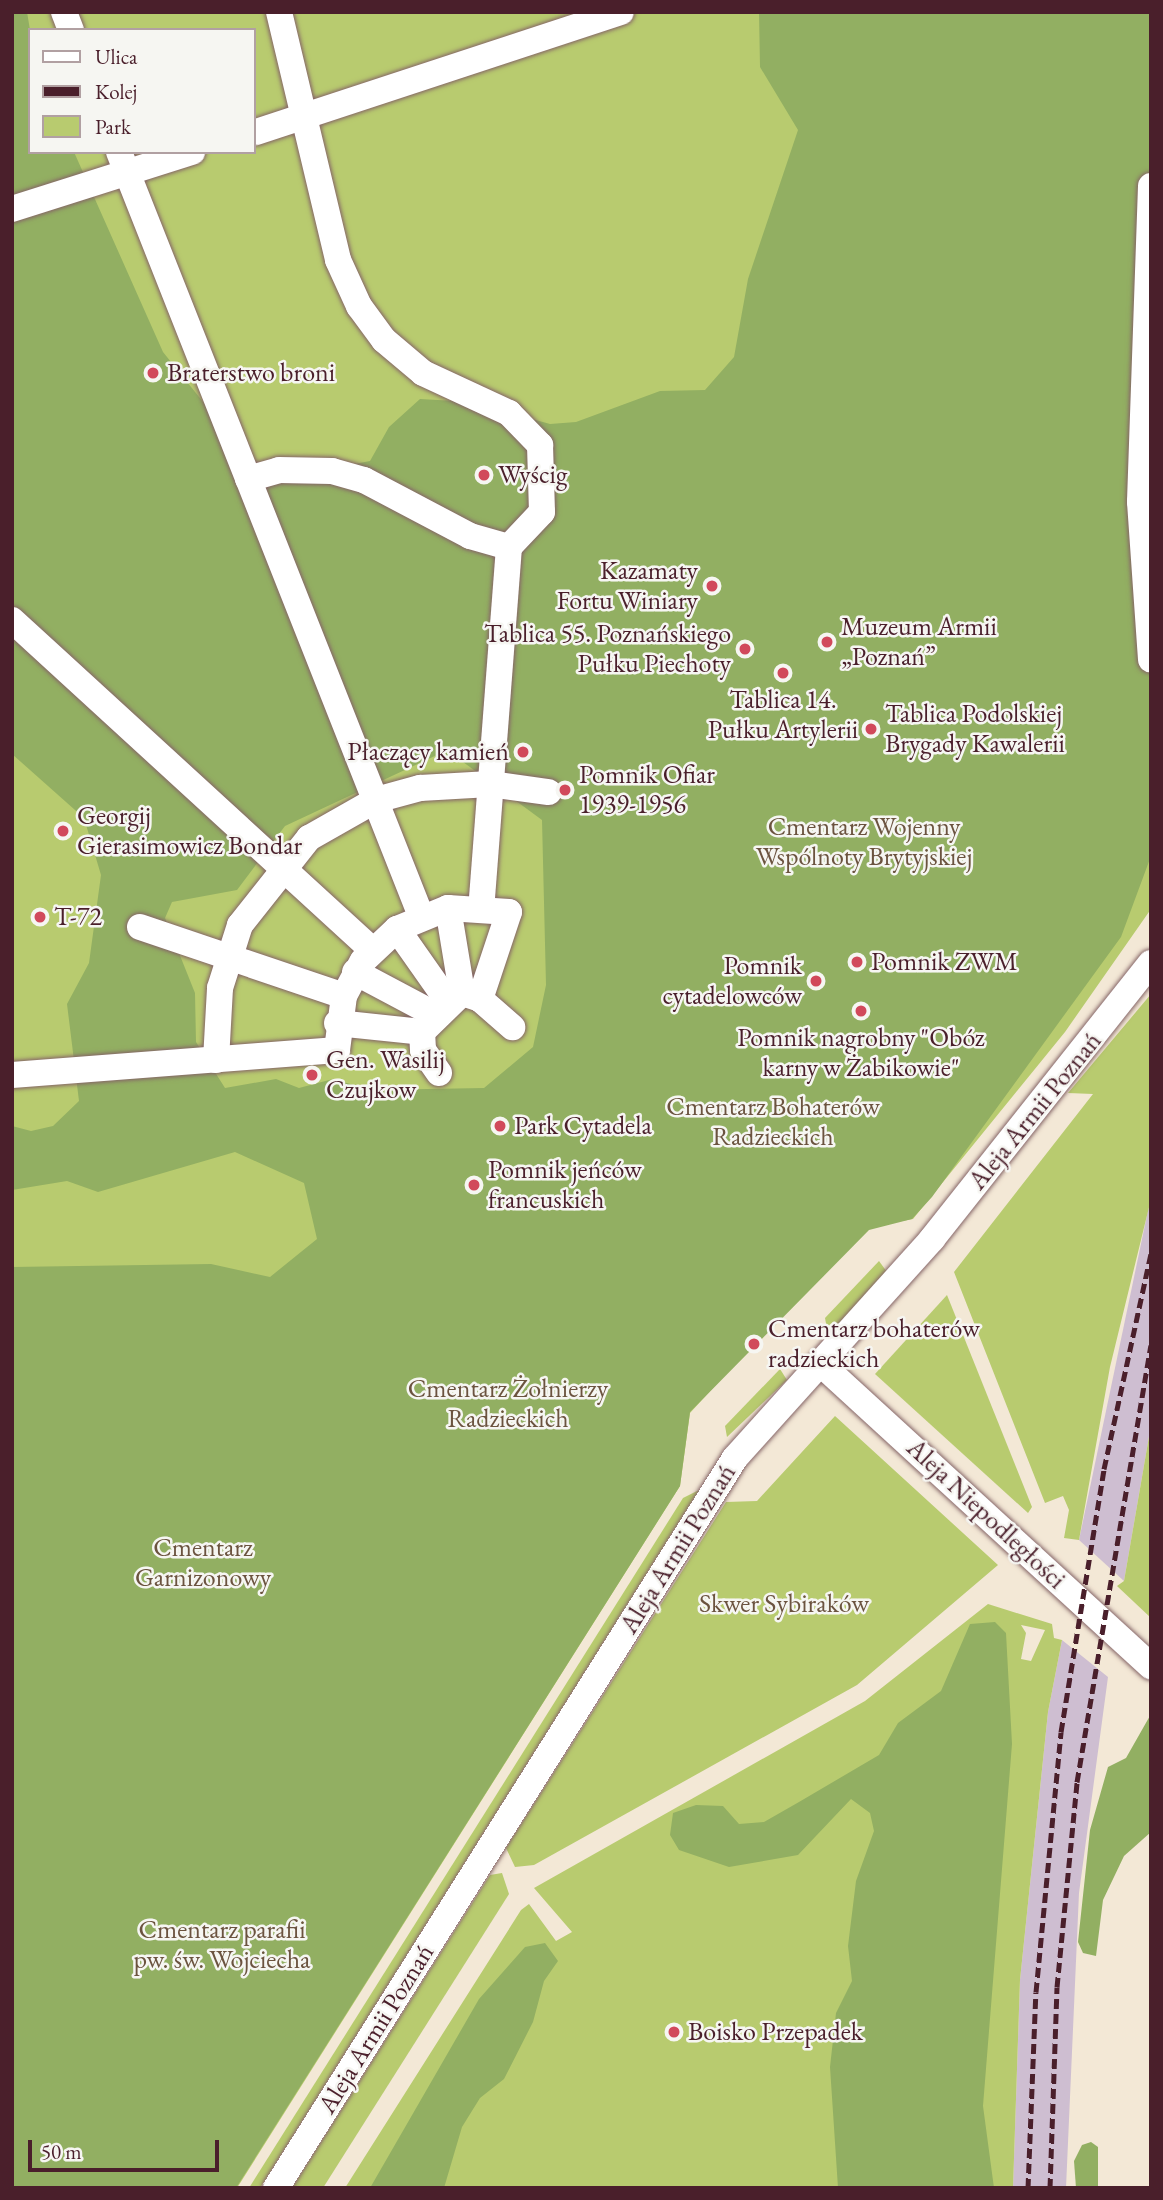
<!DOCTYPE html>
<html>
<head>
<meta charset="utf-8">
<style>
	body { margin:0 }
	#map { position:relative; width:1163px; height:2200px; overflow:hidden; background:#f3e8d6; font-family:"EB Garamond",serif }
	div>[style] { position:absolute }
	.industrial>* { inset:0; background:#cebed1 }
	.green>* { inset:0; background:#b8cb6f }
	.forest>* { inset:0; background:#92af62 }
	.roads { filter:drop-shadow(0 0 2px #856567) drop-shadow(0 0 2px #856567) }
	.minor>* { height:26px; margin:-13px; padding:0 13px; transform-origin:13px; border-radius:13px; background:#fff }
	.rail>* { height:5px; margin-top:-2.5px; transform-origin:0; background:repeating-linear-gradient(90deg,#4a1f2b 0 10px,transparent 0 15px) }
	.dots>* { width:19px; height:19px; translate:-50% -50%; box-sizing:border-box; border:4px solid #f6f6f2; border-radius:50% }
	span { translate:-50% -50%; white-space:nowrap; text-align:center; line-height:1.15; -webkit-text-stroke:5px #f6f6f2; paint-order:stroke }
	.poi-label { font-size:26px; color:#4a1f2b }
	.left { translate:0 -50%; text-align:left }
	.right { translate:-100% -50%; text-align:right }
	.park-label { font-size:26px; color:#6b533f }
	.street-label { font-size:26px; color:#4a1f2b }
	.frame { position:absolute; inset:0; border:14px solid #4a1f2b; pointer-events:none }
	.legend { position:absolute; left:28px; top:28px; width:228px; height:126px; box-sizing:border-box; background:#f6f6f2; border:2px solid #b1a0a2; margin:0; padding:9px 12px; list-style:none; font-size:21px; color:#4a1f2b }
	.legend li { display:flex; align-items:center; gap:14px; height:35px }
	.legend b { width:35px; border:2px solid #b1a0a2 }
	.scale { position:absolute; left:28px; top:2140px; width:191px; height:32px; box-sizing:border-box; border:4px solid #4a1f2b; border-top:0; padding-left:9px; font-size:21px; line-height:24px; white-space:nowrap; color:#4a1f2b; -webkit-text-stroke:5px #f6f6f2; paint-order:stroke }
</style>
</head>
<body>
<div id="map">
	<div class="industrial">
		<div style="clip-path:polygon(1151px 1196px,1151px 1425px,1124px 1581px,1079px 1540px)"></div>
		<div style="clip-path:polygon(1062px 1640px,1108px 1677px,1079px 1893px,1066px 2188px,1013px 2188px,1020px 1980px,1048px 1712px)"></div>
	</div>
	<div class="green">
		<div style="clip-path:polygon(evenodd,12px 12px,1151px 12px,1151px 909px,1065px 1032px,913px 1219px,859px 1229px,690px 1413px,680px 1486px,237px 2188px,12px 2188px,12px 12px,30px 30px,254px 30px,254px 152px,30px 152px,30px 30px)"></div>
		<div style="clip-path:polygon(1151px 994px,1151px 1199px,1110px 1367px,1079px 1540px,1064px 1538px,1069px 1510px,1063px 1496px,1045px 1503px,954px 1272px,1093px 1094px,1068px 1093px)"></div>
		<div style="clip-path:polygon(879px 1261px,887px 1272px,835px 1328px,827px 1329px,825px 1318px)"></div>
		<div style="clip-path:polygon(947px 1295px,1032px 1507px,1028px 1513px,875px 1374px)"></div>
		<div style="clip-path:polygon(780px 1369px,787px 1380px,727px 1437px,725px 1426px)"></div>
		<div style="clip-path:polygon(835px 1416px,998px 1565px,857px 1685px,534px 1865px,515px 1867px,506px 1848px,726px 1502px,757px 1501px)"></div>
		<div style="clip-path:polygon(1151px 1425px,1151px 1618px,1117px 1586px,1124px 1581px)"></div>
		<div style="clip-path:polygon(699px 1490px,260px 2188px,249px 2188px,683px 1498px)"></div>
		<div style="clip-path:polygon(evenodd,988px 1604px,1052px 1624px,1054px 1638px,1062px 1640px,1048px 1712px,1020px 1980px,1013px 2188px,345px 2188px,521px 1910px,529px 1904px,556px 1941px,572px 1932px,534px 1888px,865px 1701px,988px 1604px,1021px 1625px,1045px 1630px,1031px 1661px,1021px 1659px,1026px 1633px,1021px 1625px)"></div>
		<div style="clip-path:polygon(502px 1873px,509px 1894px,323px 2188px,292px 2188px,490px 1875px)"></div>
	</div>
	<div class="forest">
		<div style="clip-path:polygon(evenodd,12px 12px,27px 12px,30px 30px,30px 152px,74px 152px,163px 352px,256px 468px,287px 477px,370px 461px,389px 427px,420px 399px,472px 402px,550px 424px,576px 422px,660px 391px,705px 390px,734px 357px,748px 279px,798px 130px,760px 67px,759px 12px,1151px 12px,1151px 856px,1121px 937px,932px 1197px,912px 1219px,869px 1230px,690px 1412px,680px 1486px,236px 2188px,12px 2188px,12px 1267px,211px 1264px,270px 1277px,317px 1239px,304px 1183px,235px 1152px,98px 1192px,67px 1181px,12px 1190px,12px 1126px,31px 1131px,53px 1126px,79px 1101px,67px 1004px,89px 963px,101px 875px,84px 818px,12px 754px,12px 12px,439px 754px,459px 759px,542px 820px,546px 985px,533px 1047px,484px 1088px,371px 1090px,333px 1079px,299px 1088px,276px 1079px,225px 1088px,196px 1042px,195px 993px,165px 918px,172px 902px,237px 890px,285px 826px,439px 754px)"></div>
		<div style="clip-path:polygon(995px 1622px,1006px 1633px,1012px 1744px,983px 2106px,994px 2188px,838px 2188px,830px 2067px,836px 2013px,852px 1981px,848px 1946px,856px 1881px,874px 1831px,870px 1813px,851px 1799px,798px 1855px,729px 1867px,679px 1850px,670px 1835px,673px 1813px,696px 1805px,723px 1806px,739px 1824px,764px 1822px,799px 1802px,879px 1755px,898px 1723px,941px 1691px,970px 1624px)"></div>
		<div style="clip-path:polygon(1151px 1714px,1151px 1832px,1124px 1856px,1103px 1900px,1096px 1956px,1083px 1953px,1078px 1942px,1090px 1830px,1108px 1767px,1126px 1758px)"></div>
		<div style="clip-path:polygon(545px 1943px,558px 1961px,544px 1981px,533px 2022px,504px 2079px,480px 2098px,462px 2127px,444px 2188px,370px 2188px,479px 1999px,525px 1947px)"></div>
		<div style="clip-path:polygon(1091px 2142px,1098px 2147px,1098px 2188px,1076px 2188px,1074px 2161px,1082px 2145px)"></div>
	</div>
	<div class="roads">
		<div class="minor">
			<div style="left:64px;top:12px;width:19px;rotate:69deg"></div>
			<div style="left:279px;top:12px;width:255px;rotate:76.6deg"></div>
			<div style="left:338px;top:260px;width:51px;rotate:65.5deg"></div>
			<div style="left:359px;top:306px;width:42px;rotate:53.7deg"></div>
			<div style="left:384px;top:340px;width:51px;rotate:40.2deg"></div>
			<div style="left:423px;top:373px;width:95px;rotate:24.9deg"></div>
			<div style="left:509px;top:413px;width:45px;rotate:45.9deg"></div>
			<div style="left:540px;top:445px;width:67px;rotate:88.3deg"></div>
			<div style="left:542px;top:512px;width:48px;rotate:133.3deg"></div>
			<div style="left:509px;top:547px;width:361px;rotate:94.4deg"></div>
			<div style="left:256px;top:132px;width:384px;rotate:-18.2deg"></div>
			<div style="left:119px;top:152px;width:822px;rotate:68.43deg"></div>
			<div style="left:1151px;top:186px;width:316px;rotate:92deg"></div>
			<div style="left:1140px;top:502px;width:158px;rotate:86deg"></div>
			<div style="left:12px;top:209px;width:189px;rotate:-17.6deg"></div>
			<div style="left:248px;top:479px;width:32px;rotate:-16deg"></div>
			<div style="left:279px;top:470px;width:53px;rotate:1.1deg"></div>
			<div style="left:332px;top:471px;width:33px;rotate:16deg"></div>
			<div style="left:364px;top:480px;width:120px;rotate:27.8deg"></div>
			<div style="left:470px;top:536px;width:41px;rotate:15.8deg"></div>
			<div style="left:12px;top:620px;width:488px;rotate:42.5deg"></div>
			<div style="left:448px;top:908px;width:86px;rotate:80.6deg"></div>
			<div style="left:140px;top:927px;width:215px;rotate:18.7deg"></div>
			<div style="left:397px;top:929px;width:90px;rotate:54.9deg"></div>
			<div style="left:355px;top:972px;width:89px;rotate:28deg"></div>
			<div style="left:337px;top:1023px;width:85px;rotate:6deg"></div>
			<div style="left:216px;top:1060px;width:72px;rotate:-86.8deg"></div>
			<div style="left:220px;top:988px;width:66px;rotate:-72.4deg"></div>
			<div style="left:240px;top:925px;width:111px;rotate:-51.6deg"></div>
			<div style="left:309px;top:838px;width:77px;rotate:-29.6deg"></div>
			<div style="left:376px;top:800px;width:46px;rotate:-15.3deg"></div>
			<div style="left:420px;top:788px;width:70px;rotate:-3.3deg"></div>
			<div style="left:490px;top:784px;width:59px;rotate:7.9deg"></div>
			<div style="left:439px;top:1073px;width:28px;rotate:-125deg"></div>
			<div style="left:423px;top:1050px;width:18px;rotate:-93deg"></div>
			<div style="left:422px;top:1032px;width:56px;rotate:-44.3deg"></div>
			<div style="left:462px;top:993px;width:19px;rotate:18deg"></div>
			<div style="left:480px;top:999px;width:43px;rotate:41.2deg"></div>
			<div style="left:12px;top:1075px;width:326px;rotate:-4.4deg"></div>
			<div style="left:337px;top:1050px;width:54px;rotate:-82.6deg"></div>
			<div style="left:344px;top:996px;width:40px;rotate:-62deg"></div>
			<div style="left:363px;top:961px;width:47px;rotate:-43.3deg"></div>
			<div style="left:397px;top:929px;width:55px;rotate:-22.4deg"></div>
			<div style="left:448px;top:908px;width:61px;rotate:3.8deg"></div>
			<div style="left:509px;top:912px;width:92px;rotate:108.4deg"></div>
			<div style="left:820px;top:1363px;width:449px;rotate:42.5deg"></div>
			<div style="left:276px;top:2188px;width:862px;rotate:-57.84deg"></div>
			<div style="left:735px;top:1458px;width:295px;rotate:-48deg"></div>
			<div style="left:932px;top:1239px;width:352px;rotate:-51.6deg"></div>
		</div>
	</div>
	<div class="rail">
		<div style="left:1028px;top:2188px;width:196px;rotate:-87.7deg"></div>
		<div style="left:1036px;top:1992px;width:261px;rotate:-84.5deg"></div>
		<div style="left:1061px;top:1732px;width:266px;rotate:-80.7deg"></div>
		<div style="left:1104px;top:1469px;width:220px;rotate:-77.7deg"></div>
		<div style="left:1050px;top:2188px;width:201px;rotate:-88deg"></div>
		<div style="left:1057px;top:1987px;width:206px;rotate:-84.4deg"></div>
		<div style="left:1077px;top:1782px;width:443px;rotate:-80.4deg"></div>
	</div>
	<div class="dots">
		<div style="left:153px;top:373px;background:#d1495b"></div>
		<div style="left:484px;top:475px;background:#d1495b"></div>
		<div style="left:712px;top:586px;background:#d1495b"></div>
		<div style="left:827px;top:642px;background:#d1495b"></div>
		<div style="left:745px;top:649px;background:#d1495b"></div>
		<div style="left:783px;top:673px;background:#d1495b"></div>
		<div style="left:871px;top:729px;background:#d1495b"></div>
		<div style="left:523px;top:752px;background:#d1495b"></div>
		<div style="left:565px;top:790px;background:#d1495b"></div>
		<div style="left:63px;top:831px;background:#d1495b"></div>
		<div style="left:40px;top:917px;background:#d1495b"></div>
		<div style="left:857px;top:962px;background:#d1495b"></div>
		<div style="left:816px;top:981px;background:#d1495b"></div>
		<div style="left:861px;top:1011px;background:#d1495b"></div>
		<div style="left:312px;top:1075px;background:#d1495b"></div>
		<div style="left:500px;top:1126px;background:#d1495b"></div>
		<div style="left:474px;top:1185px;background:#d1495b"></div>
		<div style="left:754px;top:1344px;background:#d1495b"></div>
		<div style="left:674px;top:2032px;background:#d1495b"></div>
	</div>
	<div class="poi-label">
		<span class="left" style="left:167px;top:373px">Braterstwo broni</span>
		<span class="left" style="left:498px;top:475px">Wyścig</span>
		<span class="right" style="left:698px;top:586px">Kazamaty<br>Fortu Winiary</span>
		<span class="left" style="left:841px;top:642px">Muzeum Armii<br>„Poznań”</span>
		<span class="right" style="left:731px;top:649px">Tablica 55. Poznańskiego<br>Pułku Piechoty</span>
		<span style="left:783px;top:715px">Tablica 14.<br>Pułku Artylerii</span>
		<span class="left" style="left:885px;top:729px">Tablica Podolskiej<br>Brygady Kawalerii</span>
		<span class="right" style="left:509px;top:752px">Płaczący kamień</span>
		<span class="left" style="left:579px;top:790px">Pomnik Ofiar<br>1939-1956</span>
		<span class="left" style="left:77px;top:831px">Georgij<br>Gierasimowicz Bondar</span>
		<span class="left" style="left:54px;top:917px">T-72</span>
		<span class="left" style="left:871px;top:962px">Pomnik ZWM</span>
		<span class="right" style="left:802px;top:981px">Pomnik<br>cytadelowców</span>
		<span style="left:861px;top:1053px">Pomnik nagrobny "Obóz<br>karny w Żabikowie"</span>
		<span class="left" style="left:326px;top:1075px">Gen. Wasilij<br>Czujkow</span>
		<span class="left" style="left:514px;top:1126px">Park Cytadela</span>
		<span class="left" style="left:488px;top:1185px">Pomnik jeńców<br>francuskich</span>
		<span class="left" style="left:768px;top:1344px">Cmentarz bohaterów<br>radzieckich</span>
		<span class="left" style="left:688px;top:2032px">Boisko Przepadek</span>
	</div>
	<div class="park-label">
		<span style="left:864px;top:842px">Cmentarz Wojenny<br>Wspólnoty Brytyjskiej</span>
		<span style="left:773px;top:1122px">Cmentarz Bohaterów<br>Radzieckich</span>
		<span style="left:508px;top:1404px">Cmentarz Żołnierzy<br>Radzieckich</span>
		<span style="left:203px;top:1563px">Cmentarz<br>Garnizonowy</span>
		<span style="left:784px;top:1604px">Skwer Sybiraków</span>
		<span style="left:222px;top:1945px">Cmentarz parafii<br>pw. św. Wojciecha</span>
	</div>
	<div class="street-label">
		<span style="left:1035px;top:1111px;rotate:-51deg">Aleja Armii Poznań</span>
		<span style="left:986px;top:1514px;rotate:43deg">Aleja Niepodległości</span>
		<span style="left:678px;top:1549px;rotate:-58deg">Aleja Armii Poznań</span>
		<span style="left:376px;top:2029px;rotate:-58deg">Aleja Armii Poznań</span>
	</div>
	<div class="frame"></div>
	<ul class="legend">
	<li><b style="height:9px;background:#fff"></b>Ulica</li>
	<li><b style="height:9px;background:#4a1f2b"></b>Kolej</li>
	<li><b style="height:19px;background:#b8cb6f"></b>Park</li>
	</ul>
	<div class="scale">50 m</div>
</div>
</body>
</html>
